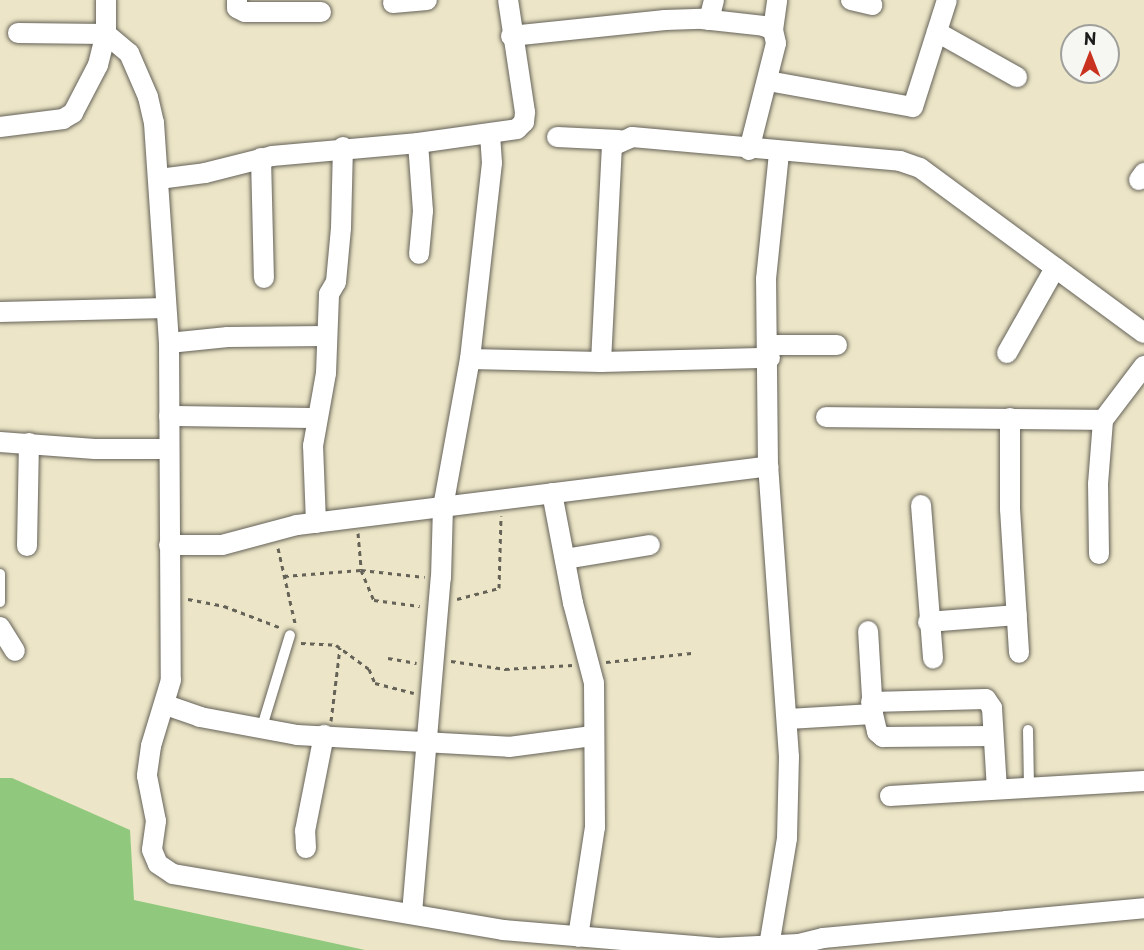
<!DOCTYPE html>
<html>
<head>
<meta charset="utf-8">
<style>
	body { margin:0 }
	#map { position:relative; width:1144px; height:950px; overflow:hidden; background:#ece5c7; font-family:"Playpen Sans",sans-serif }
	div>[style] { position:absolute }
	.green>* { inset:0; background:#90c97d }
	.path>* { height:3px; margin-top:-1.5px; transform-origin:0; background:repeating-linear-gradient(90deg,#656258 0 4.5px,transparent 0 9px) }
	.roads { filter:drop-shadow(0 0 2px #656258) drop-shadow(0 0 2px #656258) }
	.lane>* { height:10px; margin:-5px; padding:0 5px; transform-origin:5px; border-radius:5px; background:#fff }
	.street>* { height:20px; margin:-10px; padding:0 10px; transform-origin:10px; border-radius:10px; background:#fff }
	span { translate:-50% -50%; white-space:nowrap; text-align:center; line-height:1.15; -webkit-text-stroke:4.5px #f6f6f2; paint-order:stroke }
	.north { position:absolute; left:1060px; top:24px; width:60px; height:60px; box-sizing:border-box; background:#f6f6f2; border:2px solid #9f9f9c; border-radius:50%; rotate:0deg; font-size:16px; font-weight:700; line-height:24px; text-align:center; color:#1c1c1c }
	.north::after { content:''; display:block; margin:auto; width:21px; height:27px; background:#c8321e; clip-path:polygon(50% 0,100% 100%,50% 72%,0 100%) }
</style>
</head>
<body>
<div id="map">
	<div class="green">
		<div style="clip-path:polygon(0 778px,12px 778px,130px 830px,134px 900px,365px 950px,0 950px)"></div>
	</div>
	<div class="path">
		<div style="left:358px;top:533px;width:37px;rotate:85deg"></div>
		<div style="left:361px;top:570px;width:33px;rotate:67deg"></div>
		<div style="left:374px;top:600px;width:46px;rotate:7.4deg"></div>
		<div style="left:278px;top:548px;width:77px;rotate:77.2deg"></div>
		<div style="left:284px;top:576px;width:77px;rotate:-4.5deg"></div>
		<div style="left:361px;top:570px;width:64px;rotate:6.2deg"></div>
		<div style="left:188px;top:599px;width:37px;rotate:11deg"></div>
		<div style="left:224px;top:606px;width:59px;rotate:20.9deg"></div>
		<div style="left:457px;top:599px;width:43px;rotate:-14.7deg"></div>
		<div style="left:499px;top:588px;width:72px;rotate:-88.4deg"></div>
		<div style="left:301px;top:643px;width:35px;rotate:3deg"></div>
		<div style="left:336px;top:645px;width:41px;rotate:36deg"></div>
		<div style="left:369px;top:669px;width:15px;rotate:67deg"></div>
		<div style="left:375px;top:683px;width:40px;rotate:14.4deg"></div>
		<div style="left:388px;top:658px;width:29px;rotate:10deg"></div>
		<div style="left:451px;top:661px;width:55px;rotate:8.4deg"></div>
		<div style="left:505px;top:669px;width:68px;rotate:-3.4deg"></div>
		<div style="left:606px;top:662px;width:86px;rotate:-6deg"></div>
		<div style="left:331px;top:721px;width:74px;rotate:-83deg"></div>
	</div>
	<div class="roads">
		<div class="lane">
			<div style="left:0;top:574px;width:28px;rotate:90deg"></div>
			<div style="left:261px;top:730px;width:99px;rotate:-73deg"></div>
			<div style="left:1028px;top:730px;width:57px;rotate:89deg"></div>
		</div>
		<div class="street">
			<div style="left:237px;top:0;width:8px;rotate:90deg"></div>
			<div style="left:237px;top:8px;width:9px;rotate:27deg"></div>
			<div style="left:245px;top:12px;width:76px"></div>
			<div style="left:851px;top:0;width:22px;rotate:13deg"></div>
			<div style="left:393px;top:3px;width:34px;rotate:-5deg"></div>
			<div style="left:709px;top:20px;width:21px;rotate:-76deg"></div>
			<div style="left:937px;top:32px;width:92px;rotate:29.4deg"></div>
			<div style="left:18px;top:33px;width:88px;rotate:0.7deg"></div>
			<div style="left:106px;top:34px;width:30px;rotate:40deg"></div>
			<div style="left:129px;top:53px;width:48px;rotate:66.6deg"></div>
			<div style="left:148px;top:97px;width:27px;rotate:77deg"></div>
			<div style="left:154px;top:123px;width:221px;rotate:86.1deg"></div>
			<div style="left:169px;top:343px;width:337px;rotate:89.7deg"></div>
			<div style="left:171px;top:680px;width:69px;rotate:106.9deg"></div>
			<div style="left:151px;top:746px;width:30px;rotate:98deg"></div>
			<div style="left:147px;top:776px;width:46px;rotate:78.7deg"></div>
			<div style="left:156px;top:821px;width:29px;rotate:98deg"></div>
			<div style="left:152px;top:850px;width:15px;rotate:67deg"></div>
			<div style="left:158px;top:864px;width:18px;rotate:34deg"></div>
			<div style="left:173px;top:874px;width:335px;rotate:9.6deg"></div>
			<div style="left:503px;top:930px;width:216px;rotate:4.8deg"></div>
			<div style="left:718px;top:948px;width:81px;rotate:-2.8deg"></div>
			<div style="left:799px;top:944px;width:25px;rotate:-14deg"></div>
			<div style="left:823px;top:938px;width:322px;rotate:-5.3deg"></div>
			<div style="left:511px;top:36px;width:155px;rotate:-5.9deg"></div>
			<div style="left:665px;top:20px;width:37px;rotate:-2deg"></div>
			<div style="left:702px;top:19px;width:62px;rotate:6.4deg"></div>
			<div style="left:764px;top:26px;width:10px;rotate:24deg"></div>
			<div style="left:768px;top:81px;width:147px;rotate:10.2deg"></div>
			<div style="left:913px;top:107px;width:112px;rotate:-72.4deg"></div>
			<div style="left:0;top:127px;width:64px;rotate:-7.2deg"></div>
			<div style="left:63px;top:119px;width:12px;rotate:-31deg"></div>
			<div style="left:73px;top:113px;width:54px;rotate:-62.5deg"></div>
			<div style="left:98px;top:65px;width:32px;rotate:-76deg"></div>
			<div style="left:106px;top:34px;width:34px;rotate:-90deg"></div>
			<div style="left:557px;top:137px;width:62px;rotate:2.8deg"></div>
			<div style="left:418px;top:143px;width:68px;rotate:85.8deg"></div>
			<div style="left:423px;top:211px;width:43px;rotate:95.3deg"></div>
			<div style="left:749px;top:150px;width:110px;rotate:-75.8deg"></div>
			<div style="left:776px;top:43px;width:13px;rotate:-103deg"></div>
			<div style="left:773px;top:30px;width:30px;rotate:-82deg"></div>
			<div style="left:261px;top:158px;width:120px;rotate:88.6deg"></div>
			<div style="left:159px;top:179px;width:46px;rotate:-7.4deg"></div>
			<div style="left:205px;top:173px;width:69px;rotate:-14.2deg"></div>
			<div style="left:272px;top:156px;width:147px;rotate:-5.1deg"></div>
			<div style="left:418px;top:143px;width:100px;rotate:-8deg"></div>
			<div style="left:517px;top:129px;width:10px;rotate:-45deg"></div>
			<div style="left:524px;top:122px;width:10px;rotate:-84deg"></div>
			<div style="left:525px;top:112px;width:113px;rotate:-98.6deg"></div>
			<div style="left:1139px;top:180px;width:9px;rotate:-54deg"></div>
			<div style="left:0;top:312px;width:166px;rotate:-1.4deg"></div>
			<div style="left:169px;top:343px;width:59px;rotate:-5.8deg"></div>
			<div style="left:228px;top:337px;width:98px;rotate:-0.6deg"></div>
			<div style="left:768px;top:345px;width:69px"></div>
			<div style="left:1007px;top:353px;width:98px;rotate:-60.5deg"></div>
			<div style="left:470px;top:359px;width:131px;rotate:1.3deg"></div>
			<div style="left:601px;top:362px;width:169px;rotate:-1.4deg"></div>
			<div style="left:601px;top:362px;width:216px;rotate:-87.1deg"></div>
			<div style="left:612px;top:146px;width:22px;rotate:-24deg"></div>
			<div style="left:632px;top:137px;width:269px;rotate:5.1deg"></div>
			<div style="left:900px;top:161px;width:21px;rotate:19deg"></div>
			<div style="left:920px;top:168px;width:278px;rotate:36.4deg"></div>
			<div style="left:169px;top:416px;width:148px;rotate:0.8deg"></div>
			<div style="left:826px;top:417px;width:277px;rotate:0.6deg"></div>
			<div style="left:1103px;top:420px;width:68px;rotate:-52.8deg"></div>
			<div style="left:1010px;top:418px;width:91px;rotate:90deg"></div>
			<div style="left:1010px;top:509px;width:144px;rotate:86.4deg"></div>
			<div style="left:0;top:442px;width:95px;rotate:4.2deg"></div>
			<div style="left:95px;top:449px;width:73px"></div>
			<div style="left:552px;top:493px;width:112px;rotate:79.2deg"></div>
			<div style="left:573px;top:603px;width:83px;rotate:75.3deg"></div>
			<div style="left:594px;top:683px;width:144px;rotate:89.6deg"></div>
			<div style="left:595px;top:827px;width:111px;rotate:98.8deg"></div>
			<div style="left:921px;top:505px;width:154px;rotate:85.5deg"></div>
			<div style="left:316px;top:523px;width:77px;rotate:-92.2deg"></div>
			<div style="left:313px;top:446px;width:74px;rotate:-79.9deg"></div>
			<div style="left:326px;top:373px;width:79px;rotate:-87.8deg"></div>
			<div style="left:329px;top:294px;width:14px;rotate:-60deg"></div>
			<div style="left:336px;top:282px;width:54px;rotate:-84.7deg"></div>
			<div style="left:341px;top:228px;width:81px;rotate:-88.6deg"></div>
			<div style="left:169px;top:545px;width:53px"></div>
			<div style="left:222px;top:545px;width:78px;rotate:-14.9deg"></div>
			<div style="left:297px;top:525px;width:475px;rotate:-7.1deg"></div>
			<div style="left:27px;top:546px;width:103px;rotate:-88.9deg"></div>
			<div style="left:1099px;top:554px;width:70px;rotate:-90.8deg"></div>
			<div style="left:1098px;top:484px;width:64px;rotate:-85.5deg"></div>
			<div style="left:565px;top:559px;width:86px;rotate:-9.4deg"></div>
			<div style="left:928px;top:622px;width:89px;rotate:-4.5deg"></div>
			<div style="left:0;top:627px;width:28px;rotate:58deg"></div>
			<div style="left:871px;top:702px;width:115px;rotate:-1.5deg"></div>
			<div style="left:986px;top:699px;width:11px;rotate:56deg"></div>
			<div style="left:992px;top:708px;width:81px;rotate:86.5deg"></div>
			<div style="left:166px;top:705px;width:36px;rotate:19deg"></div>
			<div style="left:200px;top:717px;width:99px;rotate:10.5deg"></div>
			<div style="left:297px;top:735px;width:212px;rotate:3.2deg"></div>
			<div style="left:509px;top:747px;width:84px;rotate:-7.5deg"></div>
			<div style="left:873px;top:714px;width:18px;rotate:77deg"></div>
			<div style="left:877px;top:732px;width:8px;rotate:40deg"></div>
			<div style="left:883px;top:737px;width:110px;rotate:-0.5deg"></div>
			<div style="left:788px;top:719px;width:85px;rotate:-3.4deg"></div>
			<div style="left:873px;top:714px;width:83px;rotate:-93.4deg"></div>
			<div style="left:890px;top:796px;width:254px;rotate:-3.4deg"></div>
			<div style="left:306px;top:848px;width:17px;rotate:-93deg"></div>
			<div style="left:305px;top:831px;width:98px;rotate:-78.8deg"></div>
			<div style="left:412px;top:913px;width:336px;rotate:-85.1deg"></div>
			<div style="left:441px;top:578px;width:71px;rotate:-88.4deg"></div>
			<div style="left:443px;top:507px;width:150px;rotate:-79.7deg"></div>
			<div style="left:470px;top:359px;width:197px;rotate:-83.6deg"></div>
			<div style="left:492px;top:163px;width:29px;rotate:-94deg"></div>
			<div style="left:769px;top:946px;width:109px;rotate:-80.5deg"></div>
			<div style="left:787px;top:838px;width:81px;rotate:-88.6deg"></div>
			<div style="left:789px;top:757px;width:292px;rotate:-94.1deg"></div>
			<div style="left:768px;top:466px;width:187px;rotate:-90.6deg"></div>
			<div style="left:766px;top:279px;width:127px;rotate:-84.1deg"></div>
		</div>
	</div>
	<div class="north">N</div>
</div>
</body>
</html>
